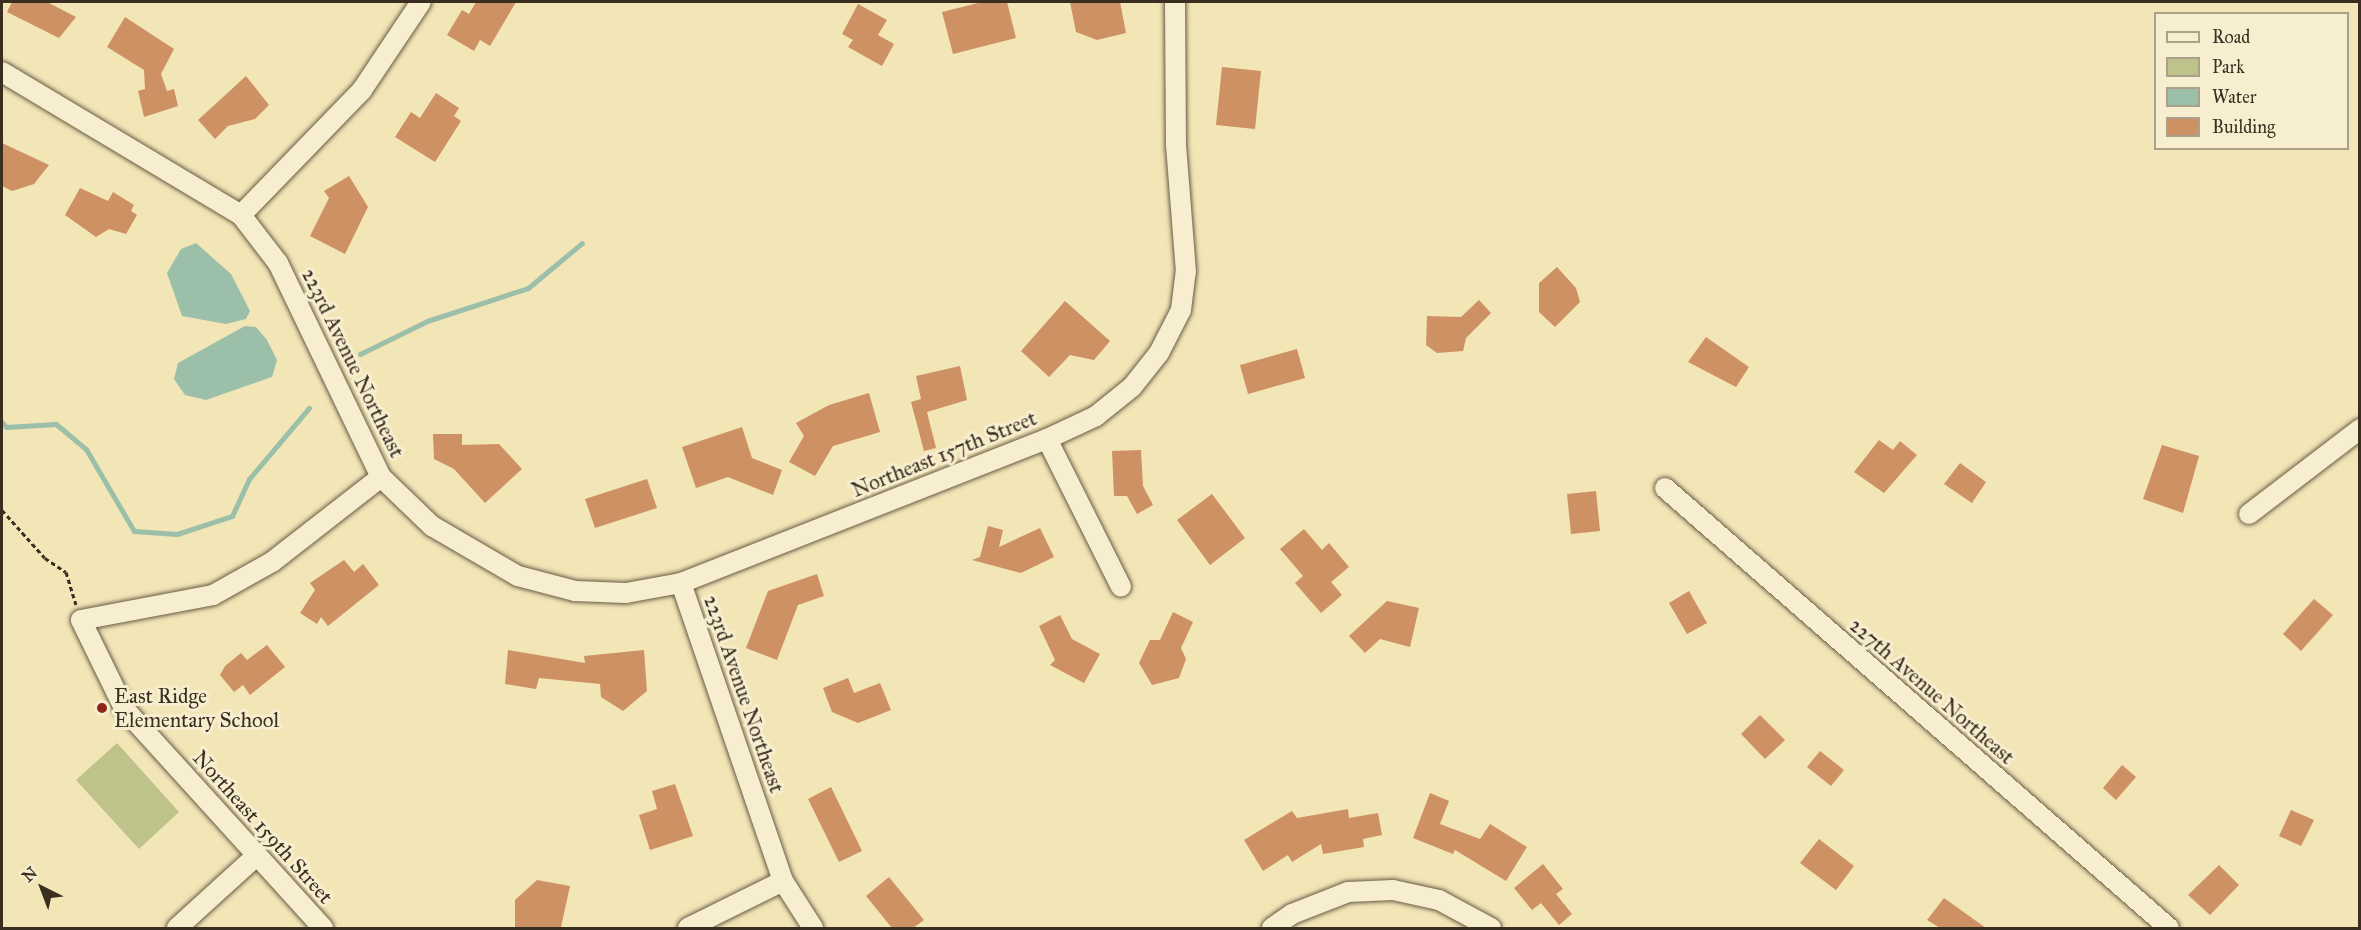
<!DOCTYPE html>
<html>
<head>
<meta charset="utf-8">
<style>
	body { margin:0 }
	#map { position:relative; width:2361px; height:930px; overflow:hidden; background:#f2e5b6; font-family:"IM FELL Great Primer",serif }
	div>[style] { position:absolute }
	.green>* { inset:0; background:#bec38b }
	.water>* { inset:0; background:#9cbfaa }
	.stream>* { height:5px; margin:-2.5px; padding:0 2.5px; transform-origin:2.5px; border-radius:2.5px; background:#9cbfaa }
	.building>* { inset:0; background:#ce9164 }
	.path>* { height:3px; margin-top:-1.5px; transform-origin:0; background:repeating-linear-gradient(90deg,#3a2e21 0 4.5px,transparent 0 7.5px) }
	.roads { filter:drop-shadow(0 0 2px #685c46) drop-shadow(0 0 2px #685c46) }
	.minor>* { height:20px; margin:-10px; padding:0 10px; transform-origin:10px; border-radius:10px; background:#f7eed0 }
	.dots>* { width:16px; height:16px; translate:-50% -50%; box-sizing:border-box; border:3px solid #f7eed0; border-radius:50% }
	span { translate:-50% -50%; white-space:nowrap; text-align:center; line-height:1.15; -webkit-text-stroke:6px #f7eed0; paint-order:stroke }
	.street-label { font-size:21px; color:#3a2e21 }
	.poi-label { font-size:21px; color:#3a2e21 }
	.left { translate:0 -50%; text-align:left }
	.frame { position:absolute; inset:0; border:3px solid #3a2e21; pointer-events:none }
	.legend { position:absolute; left:2154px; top:12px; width:195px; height:138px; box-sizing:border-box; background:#f7eed0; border:2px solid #aba18a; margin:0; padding:8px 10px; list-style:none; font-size:18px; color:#3a2e21 }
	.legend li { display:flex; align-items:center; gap:12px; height:30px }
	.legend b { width:30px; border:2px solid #aba18a }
	.north { position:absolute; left:12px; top:858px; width:60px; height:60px; -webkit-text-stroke:4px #f7eed0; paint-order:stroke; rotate:318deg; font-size:16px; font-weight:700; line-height:24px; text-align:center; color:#3a2e21 }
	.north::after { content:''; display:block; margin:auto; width:21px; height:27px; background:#3a2e21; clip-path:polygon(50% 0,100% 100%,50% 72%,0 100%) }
</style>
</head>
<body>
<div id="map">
	<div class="green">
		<div style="clip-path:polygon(117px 743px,179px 812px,139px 849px,76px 780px)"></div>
	</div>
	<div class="water">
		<div style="clip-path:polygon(196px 243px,231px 274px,250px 311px,246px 319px,226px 324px,182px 316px,167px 273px,181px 249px)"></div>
		<div style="clip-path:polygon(245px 326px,256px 327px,267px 340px,277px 360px,272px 377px,206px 400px,185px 395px,174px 379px,178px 363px)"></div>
	</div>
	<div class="stream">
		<div style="left:360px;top:354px;width:75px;rotate:-26.2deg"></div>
		<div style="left:427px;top:321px;width:106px;rotate:-18.1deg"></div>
		<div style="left:528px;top:288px;width:70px;rotate:-39.8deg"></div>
		<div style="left:2px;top:422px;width:6px;rotate:51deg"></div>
		<div style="left:6px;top:427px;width:50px;rotate:-3.4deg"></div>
		<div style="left:56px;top:424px;width:39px;rotate:40deg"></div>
		<div style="left:86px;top:449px;width:95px;rotate:59.7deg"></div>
		<div style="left:134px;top:531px;width:43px;rotate:4deg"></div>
		<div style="left:177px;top:534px;width:58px;rotate:-18.1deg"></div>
		<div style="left:232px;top:516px;width:41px;rotate:-65.3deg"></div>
		<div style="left:249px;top:479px;width:93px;rotate:-49.8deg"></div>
	</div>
	<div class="building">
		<div style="clip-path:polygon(12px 2px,47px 2px,76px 17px,59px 38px,7px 12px)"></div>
		<div style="clip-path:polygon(476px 2px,516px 2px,490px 46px,480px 40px,474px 51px,447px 35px,462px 10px,469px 14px)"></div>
		<div style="clip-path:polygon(982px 2px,1007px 2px,1016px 38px,953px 54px,942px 12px)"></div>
		<div style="clip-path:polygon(1070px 2px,1120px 2px,1126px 33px,1097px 40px,1076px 32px)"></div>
		<div style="clip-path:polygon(858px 4px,887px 20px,878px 35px,894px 44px,882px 66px,848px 47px,853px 40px,842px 34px)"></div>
		<div style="clip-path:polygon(125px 17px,174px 49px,161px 74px,167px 91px,174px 89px,178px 106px,144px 117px,138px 91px,145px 89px,144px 70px,107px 47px)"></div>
		<div style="clip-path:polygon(1222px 67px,1261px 71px,1255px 129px,1216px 125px)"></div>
		<div style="clip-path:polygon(246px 76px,269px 105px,255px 119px,228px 126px,215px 139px,198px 120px)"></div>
		<div style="clip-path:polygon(436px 93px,459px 108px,454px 116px,461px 121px,435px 162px,395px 137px,411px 112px,420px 118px)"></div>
		<div style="clip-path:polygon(2px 143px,49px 165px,34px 184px,12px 191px,2px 186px)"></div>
		<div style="clip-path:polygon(349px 176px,368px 207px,345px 254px,310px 236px,329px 198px,324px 191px)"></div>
		<div style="clip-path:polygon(80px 188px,108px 201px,113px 192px,134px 205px,131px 211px,137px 215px,126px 234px,109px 229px,96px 237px,65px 215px)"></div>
		<div style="clip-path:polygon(1557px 267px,1576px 288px,1580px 302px,1555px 327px,1539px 312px,1539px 283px)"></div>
		<div style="clip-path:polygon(1479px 300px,1491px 313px,1466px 338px,1463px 351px,1437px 353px,1426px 345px,1427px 316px,1461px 317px)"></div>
		<div style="clip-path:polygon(1065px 301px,1110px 341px,1094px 360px,1070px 355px,1049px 377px,1021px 351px)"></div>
		<div style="clip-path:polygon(1706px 337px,1749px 367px,1736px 387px,1688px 362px)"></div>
		<div style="clip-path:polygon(1297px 349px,1305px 378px,1248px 394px,1240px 365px)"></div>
		<div style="clip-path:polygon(960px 366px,967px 400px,927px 412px,936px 448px,924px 451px,911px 402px,921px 399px,916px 376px)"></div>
		<div style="clip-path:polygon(869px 393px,880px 432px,833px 446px,815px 476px,789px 462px,804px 436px,796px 423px,829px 405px)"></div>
		<div style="clip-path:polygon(742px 427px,752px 458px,782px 470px,773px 495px,728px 477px,696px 488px,682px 447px)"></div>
		<div style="clip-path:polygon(433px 434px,462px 434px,462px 445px,499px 444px,522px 469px,485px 503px,454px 469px,434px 459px)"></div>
		<div style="clip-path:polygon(1879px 440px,1893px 450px,1900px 441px,1917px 455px,1884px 493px,1854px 472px)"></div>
		<div style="clip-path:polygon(2162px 445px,2199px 456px,2183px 513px,2143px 499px)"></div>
		<div style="clip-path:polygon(1141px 450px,1143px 486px,1153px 505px,1137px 514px,1127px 496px,1114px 496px,1112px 451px)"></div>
		<div style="clip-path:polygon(1960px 463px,1986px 482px,1972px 503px,1944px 484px)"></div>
		<div style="clip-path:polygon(647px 479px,657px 508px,595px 528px,585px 499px)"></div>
		<div style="clip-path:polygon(1596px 491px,1600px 531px,1571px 534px,1567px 494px)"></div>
		<div style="clip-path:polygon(1212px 494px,1245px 538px,1210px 565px,1177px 520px)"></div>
		<div style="clip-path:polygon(988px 526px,1003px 530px,999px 547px,1040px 528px,1054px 557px,1021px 573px,972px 560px,980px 557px)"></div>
		<div style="clip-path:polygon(1304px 529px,1322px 550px,1329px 543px,1349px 567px,1331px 582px,1342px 595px,1321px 613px,1295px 583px,1303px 576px,1280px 549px)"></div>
		<div style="clip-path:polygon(344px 560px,354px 572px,363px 564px,379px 585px,328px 626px,321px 617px,317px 624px,300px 613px,315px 590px,310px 583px)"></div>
		<div style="clip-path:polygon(817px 574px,824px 596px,798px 605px,777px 660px,746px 648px,768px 591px)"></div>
		<div style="clip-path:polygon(1689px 591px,1707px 623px,1687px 634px,1669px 603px)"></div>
		<div style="clip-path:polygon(2314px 599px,2333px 615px,2301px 651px,2283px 634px)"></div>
		<div style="clip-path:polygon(1387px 601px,1419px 608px,1410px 647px,1380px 639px,1365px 653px,1349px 636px)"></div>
		<div style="clip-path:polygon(1173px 612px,1193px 622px,1181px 648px,1186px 659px,1179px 678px,1152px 685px,1139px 663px,1150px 640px,1160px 640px)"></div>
		<div style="clip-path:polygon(1060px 615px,1072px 639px,1100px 654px,1084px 683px,1050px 665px,1055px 660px,1039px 626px)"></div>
		<div style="clip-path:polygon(267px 645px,285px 667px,250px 695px,243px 685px,234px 692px,220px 675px,225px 666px,241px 653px,247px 660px)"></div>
		<div style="clip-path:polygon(508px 650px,585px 663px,584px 656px,644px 650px,647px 691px,623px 711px,601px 697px,600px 684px,539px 678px,536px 689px,505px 684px)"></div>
		<div style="clip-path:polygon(848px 678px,854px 693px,880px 683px,891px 710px,858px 723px,832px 712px,823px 688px)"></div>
		<div style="clip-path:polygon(1760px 715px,1785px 740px,1765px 759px,1741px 734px)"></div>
		<div style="clip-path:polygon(1820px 751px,1844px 770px,1831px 786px,1807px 767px)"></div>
		<div style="clip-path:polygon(2122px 765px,2136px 777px,2116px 800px,2103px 788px)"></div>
		<div style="clip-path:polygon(675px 784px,693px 836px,650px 850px,639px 815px,657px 809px,652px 791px)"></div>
		<div style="clip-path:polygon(831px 787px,862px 851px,839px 862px,808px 799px)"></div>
		<div style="clip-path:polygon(1430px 793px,1449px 801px,1440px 824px,1480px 839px,1490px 824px,1527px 847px,1506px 881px,1455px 850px,1453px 854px,1413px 838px)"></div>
		<div style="clip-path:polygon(1348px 809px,1349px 818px,1378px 813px,1382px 835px,1363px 839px,1364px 847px,1323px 854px,1321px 844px,1292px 862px,1288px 855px,1263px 871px,1244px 840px,1292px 811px,1297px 818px)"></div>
		<div style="clip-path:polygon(2291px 810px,2314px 820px,2301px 846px,2279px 836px)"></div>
		<div style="clip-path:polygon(1819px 839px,1854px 866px,1836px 890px,1800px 863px)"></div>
		<div style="clip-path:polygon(1543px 864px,1563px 889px,1556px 894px,1572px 914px,1559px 925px,1541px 903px,1532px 910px,1514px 888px)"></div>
		<div style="clip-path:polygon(2219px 865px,2239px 885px,2210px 915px,2188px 895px)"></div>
		<div style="clip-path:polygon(889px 877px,924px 920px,913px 928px,892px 928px,866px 896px)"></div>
		<div style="clip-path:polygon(537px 880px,570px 886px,561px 927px,515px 928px,515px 900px)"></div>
		<div style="clip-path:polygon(1944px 898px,1986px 928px,1940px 928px,1927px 920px)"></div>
	</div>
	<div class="path">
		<div style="left:2px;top:510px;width:64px;rotate:48.1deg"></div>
		<div style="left:45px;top:558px;width:25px;rotate:34deg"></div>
		<div style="left:66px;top:572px;width:34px;rotate:73deg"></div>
	</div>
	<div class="roads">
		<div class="minor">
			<div style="left:2px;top:72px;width:279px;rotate:30.9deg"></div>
			<div style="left:241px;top:215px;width:61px;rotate:52.4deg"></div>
			<div style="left:278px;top:263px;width:237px;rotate:64.3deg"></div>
			<div style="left:381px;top:477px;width:71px;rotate:43.9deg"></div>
			<div style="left:432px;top:526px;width:99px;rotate:30.2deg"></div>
			<div style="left:518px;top:576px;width:59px;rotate:14.7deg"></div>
			<div style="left:575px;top:591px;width:51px;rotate:2.2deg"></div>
			<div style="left:626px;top:593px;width:56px;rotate:-10.3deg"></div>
			<div style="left:681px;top:583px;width:315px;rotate:71.1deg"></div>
			<div style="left:783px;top:881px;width:56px;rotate:57.4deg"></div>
			<div style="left:241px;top:215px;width:174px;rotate:-45.9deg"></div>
			<div style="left:362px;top:90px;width:106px;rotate:-56.2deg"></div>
			<div style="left:1047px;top:439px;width:165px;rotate:63.4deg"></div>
			<div style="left:1665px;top:488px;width:669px;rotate:41.12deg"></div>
			<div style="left:2249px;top:514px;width:140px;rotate:-37.4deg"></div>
			<div style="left:681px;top:583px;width:393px;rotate:-21.5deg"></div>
			<div style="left:1047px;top:439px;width:54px;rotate:-25.1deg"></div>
			<div style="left:1096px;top:416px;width:46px;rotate:-38.9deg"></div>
			<div style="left:1132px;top:387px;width:43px;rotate:-51.5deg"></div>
			<div style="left:1159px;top:353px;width:48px;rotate:-62.9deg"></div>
			<div style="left:1181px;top:310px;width:38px;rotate:-83deg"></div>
			<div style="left:1186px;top:272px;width:127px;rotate:-94.5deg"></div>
			<div style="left:1176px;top:145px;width:143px;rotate:-90.4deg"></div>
			<div style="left:177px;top:928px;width:107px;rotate:-42.3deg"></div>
			<div style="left:323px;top:928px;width:294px;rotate:-132.2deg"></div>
			<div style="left:125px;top:710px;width:100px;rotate:-116.1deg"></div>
			<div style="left:81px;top:620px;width:134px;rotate:-10.7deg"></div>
			<div style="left:213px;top:595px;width:68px;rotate:-29.2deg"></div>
			<div style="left:272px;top:562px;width:138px;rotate:-37.9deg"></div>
			<div style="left:688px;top:928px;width:106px;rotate:-26.3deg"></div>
			<div style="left:1272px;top:928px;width:24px;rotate:-35deg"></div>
			<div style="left:1292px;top:914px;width:60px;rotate:-21.4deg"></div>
			<div style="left:1348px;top:892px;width:45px;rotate:-2.5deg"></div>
			<div style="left:1393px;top:890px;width:47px;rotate:12.3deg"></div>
			<div style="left:1439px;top:900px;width:59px;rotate:28.3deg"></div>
		</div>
	</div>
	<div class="dots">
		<div style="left:102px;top:708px;background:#8f2418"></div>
	</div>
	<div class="street-label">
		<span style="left:353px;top:363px;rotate:64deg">223rd Avenue Northeast</span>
		<span style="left:944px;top:454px;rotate:-22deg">Northeast 157th Street</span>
		<span style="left:1932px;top:691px;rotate:41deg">227th Avenue Northeast</span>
		<span style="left:744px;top:694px;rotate:71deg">223rd Avenue Northeast</span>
		<span style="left:263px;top:827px;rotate:48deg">Northeast 159th Street</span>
	</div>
	<div class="poi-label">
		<span class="left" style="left:114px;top:708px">East Ridge<br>Elementary School</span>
	</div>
	<div class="frame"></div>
	<ul class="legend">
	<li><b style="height:8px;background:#f7eed0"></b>Road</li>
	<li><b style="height:16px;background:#bec38b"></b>Park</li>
	<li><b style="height:16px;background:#9cbfaa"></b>Water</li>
	<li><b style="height:16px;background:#ce9164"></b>Building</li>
	</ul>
	<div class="north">N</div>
</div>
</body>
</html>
